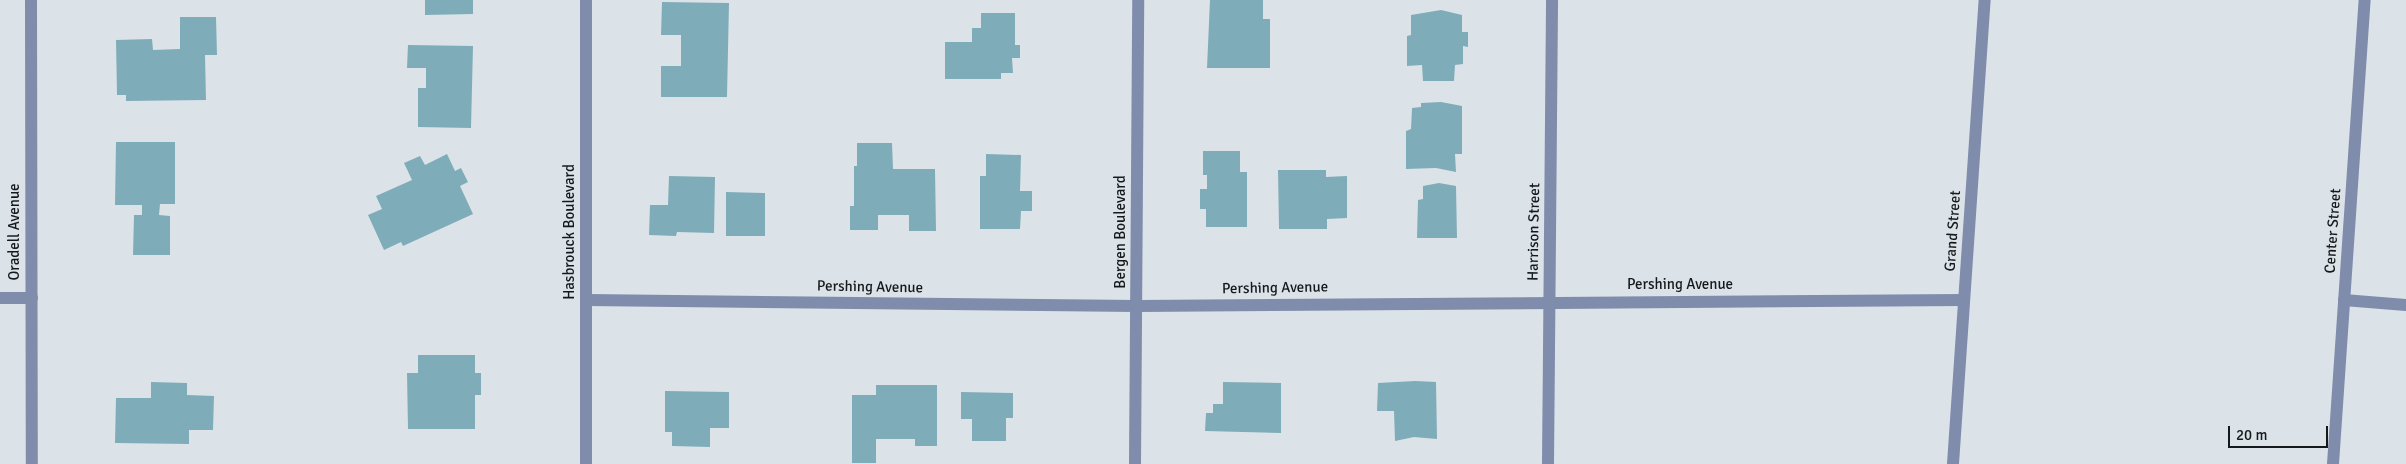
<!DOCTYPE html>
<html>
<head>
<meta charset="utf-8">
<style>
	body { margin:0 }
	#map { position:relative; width:2406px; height:464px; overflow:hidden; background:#dbe3e9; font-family:Signika,sans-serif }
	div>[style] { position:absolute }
	.building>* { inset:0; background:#7facb9 }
	.minor>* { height:12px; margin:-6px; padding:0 6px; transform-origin:6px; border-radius:6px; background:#7f8cac }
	span { translate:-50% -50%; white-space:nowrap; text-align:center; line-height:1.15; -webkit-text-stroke:4px #dbe3e9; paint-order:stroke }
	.street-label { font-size:15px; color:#16191b }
	.scale { position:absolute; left:2228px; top:426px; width:100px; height:22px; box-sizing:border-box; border:2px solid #16191b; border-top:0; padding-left:6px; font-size:15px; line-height:18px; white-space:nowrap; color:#16191b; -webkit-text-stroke:4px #dbe3e9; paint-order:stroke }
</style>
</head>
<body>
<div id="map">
	<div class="building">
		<div style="clip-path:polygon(425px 0,473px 0,473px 14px,425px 15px)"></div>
		<div style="clip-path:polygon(1210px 0,1263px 0,1263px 19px,1270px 19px,1270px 68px,1207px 68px)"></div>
		<div style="clip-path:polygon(662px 2px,729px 3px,727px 97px,661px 97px,661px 66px,681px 66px,681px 35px,661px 35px)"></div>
		<div style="clip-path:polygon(1441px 10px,1462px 15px,1462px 32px,1468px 32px,1468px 47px,1463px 46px,1463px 64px,1455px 65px,1454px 81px,1423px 81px,1422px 65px,1407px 66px,1407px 36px,1411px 35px,1411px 15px)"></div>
		<div style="clip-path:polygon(981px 13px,1015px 13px,1015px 45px,1020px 45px,1020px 58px,1012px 58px,1013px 73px,1001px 73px,1001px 79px,945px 79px,945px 42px,972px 42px,972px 28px,981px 28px)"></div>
		<div style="clip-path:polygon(180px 17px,216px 17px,217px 55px,205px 55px,206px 100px,126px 101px,126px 95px,117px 95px,116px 40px,152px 39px,153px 50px,180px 49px)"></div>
		<div style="clip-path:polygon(408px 45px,473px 46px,471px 128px,418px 127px,418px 88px,426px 88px,426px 68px,407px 68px)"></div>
		<div style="clip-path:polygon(1441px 102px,1462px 106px,1462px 154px,1455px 154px,1456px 172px,1436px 168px,1406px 169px,1406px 131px,1411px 129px,1412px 108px,1421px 107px,1421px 103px)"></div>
		<div style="clip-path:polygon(116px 142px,175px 142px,175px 204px,160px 204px,159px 215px,170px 216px,170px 255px,133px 255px,134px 215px,142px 215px,142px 205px,115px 205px)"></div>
		<div style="clip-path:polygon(857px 143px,892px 143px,893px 169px,935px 169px,936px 231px,909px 231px,909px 215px,878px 215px,878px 230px,850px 230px,850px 206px,854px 206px,854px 166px,857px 166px)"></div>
		<div style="clip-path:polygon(1203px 151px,1240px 151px,1240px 172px,1247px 172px,1247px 227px,1206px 227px,1206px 209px,1200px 209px,1200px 189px,1207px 189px,1207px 175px,1203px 175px)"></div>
		<div style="clip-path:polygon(447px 154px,455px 171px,461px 168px,468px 182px,460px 186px,473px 214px,403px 246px,401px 242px,384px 250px,368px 215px,382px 209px,376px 196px,412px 180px,404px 163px,420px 156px,425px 165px)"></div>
		<div style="clip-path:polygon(986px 154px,1021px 155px,1020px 191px,1032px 191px,1032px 211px,1021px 211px,1020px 229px,980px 229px,980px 176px,986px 176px)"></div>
		<div style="clip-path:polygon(1278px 170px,1326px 170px,1326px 177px,1347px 176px,1347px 218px,1327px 219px,1327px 229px,1279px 229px)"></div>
		<div style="clip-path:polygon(669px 176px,715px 177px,714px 233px,677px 232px,676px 236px,649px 235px,650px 205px,668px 205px)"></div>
		<div style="clip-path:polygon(1439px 183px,1456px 186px,1457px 238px,1417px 238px,1418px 200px,1423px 199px,1423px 186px)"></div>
		<div style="clip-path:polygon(726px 192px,765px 193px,765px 236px,726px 236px)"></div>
		<div style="clip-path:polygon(418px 355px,475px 355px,475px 373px,481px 373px,481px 395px,475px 395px,475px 429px,408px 429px,407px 373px,418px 373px)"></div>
		<div style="clip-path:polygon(1415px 381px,1436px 382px,1437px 439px,1414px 437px,1395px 441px,1394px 411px,1377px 411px,1378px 383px)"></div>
		<div style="clip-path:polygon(151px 382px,187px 383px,187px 395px,214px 396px,213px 430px,189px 430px,189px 444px,115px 443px,116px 398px,151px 398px)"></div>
		<div style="clip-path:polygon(1223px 382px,1281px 383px,1281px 433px,1205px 431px,1206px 413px,1213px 413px,1213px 404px,1223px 404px)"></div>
		<div style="clip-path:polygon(876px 385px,937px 385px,937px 446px,915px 446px,915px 439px,876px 439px,876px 463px,852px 463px,852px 395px,876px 395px)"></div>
		<div style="clip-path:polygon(665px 391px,729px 392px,729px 428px,710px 428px,710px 447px,672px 446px,672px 432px,665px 432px)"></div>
		<div style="clip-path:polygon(961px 392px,1013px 393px,1013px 418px,1006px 418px,1006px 441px,972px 441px,972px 419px,961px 419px)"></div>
	</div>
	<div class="minor">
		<div style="left:31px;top:0;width:464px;rotate:89.9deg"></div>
		<div style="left:0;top:298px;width:32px"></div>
		<div style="left:586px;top:300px;width:551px;rotate:0.62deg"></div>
		<div style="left:1137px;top:306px;width:827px;rotate:-0.42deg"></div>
		<div style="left:2344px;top:300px;width:62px;rotate:4.6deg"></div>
		<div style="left:586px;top:464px;width:464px;rotate:-90deg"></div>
		<div style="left:1135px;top:464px;width:464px;rotate:-89.6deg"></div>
		<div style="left:1548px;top:464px;width:464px;rotate:-89.5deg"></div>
		<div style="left:1953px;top:464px;width:465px;rotate:-86.1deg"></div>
		<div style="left:2333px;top:464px;width:465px;rotate:-86.1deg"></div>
	</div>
	<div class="street-label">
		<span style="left:1953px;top:231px;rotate:-86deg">Grand Street</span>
		<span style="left:2333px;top:231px;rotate:-86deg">Center Street</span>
		<span style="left:15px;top:232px;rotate:-90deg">Oradell Avenue</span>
		<span style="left:570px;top:232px;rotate:-90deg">Hasbrouck Boulevard</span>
		<span style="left:1121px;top:232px;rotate:-90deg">Bergen Boulevard</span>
		<span style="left:1534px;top:232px;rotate:-89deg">Harrison Street</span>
		<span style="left:1680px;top:285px">Pershing Avenue</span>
		<span style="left:870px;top:287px;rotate:1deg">Pershing Avenue</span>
		<span style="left:1275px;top:288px;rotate:-1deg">Pershing Avenue</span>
	</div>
	<div class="scale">20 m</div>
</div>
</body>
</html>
